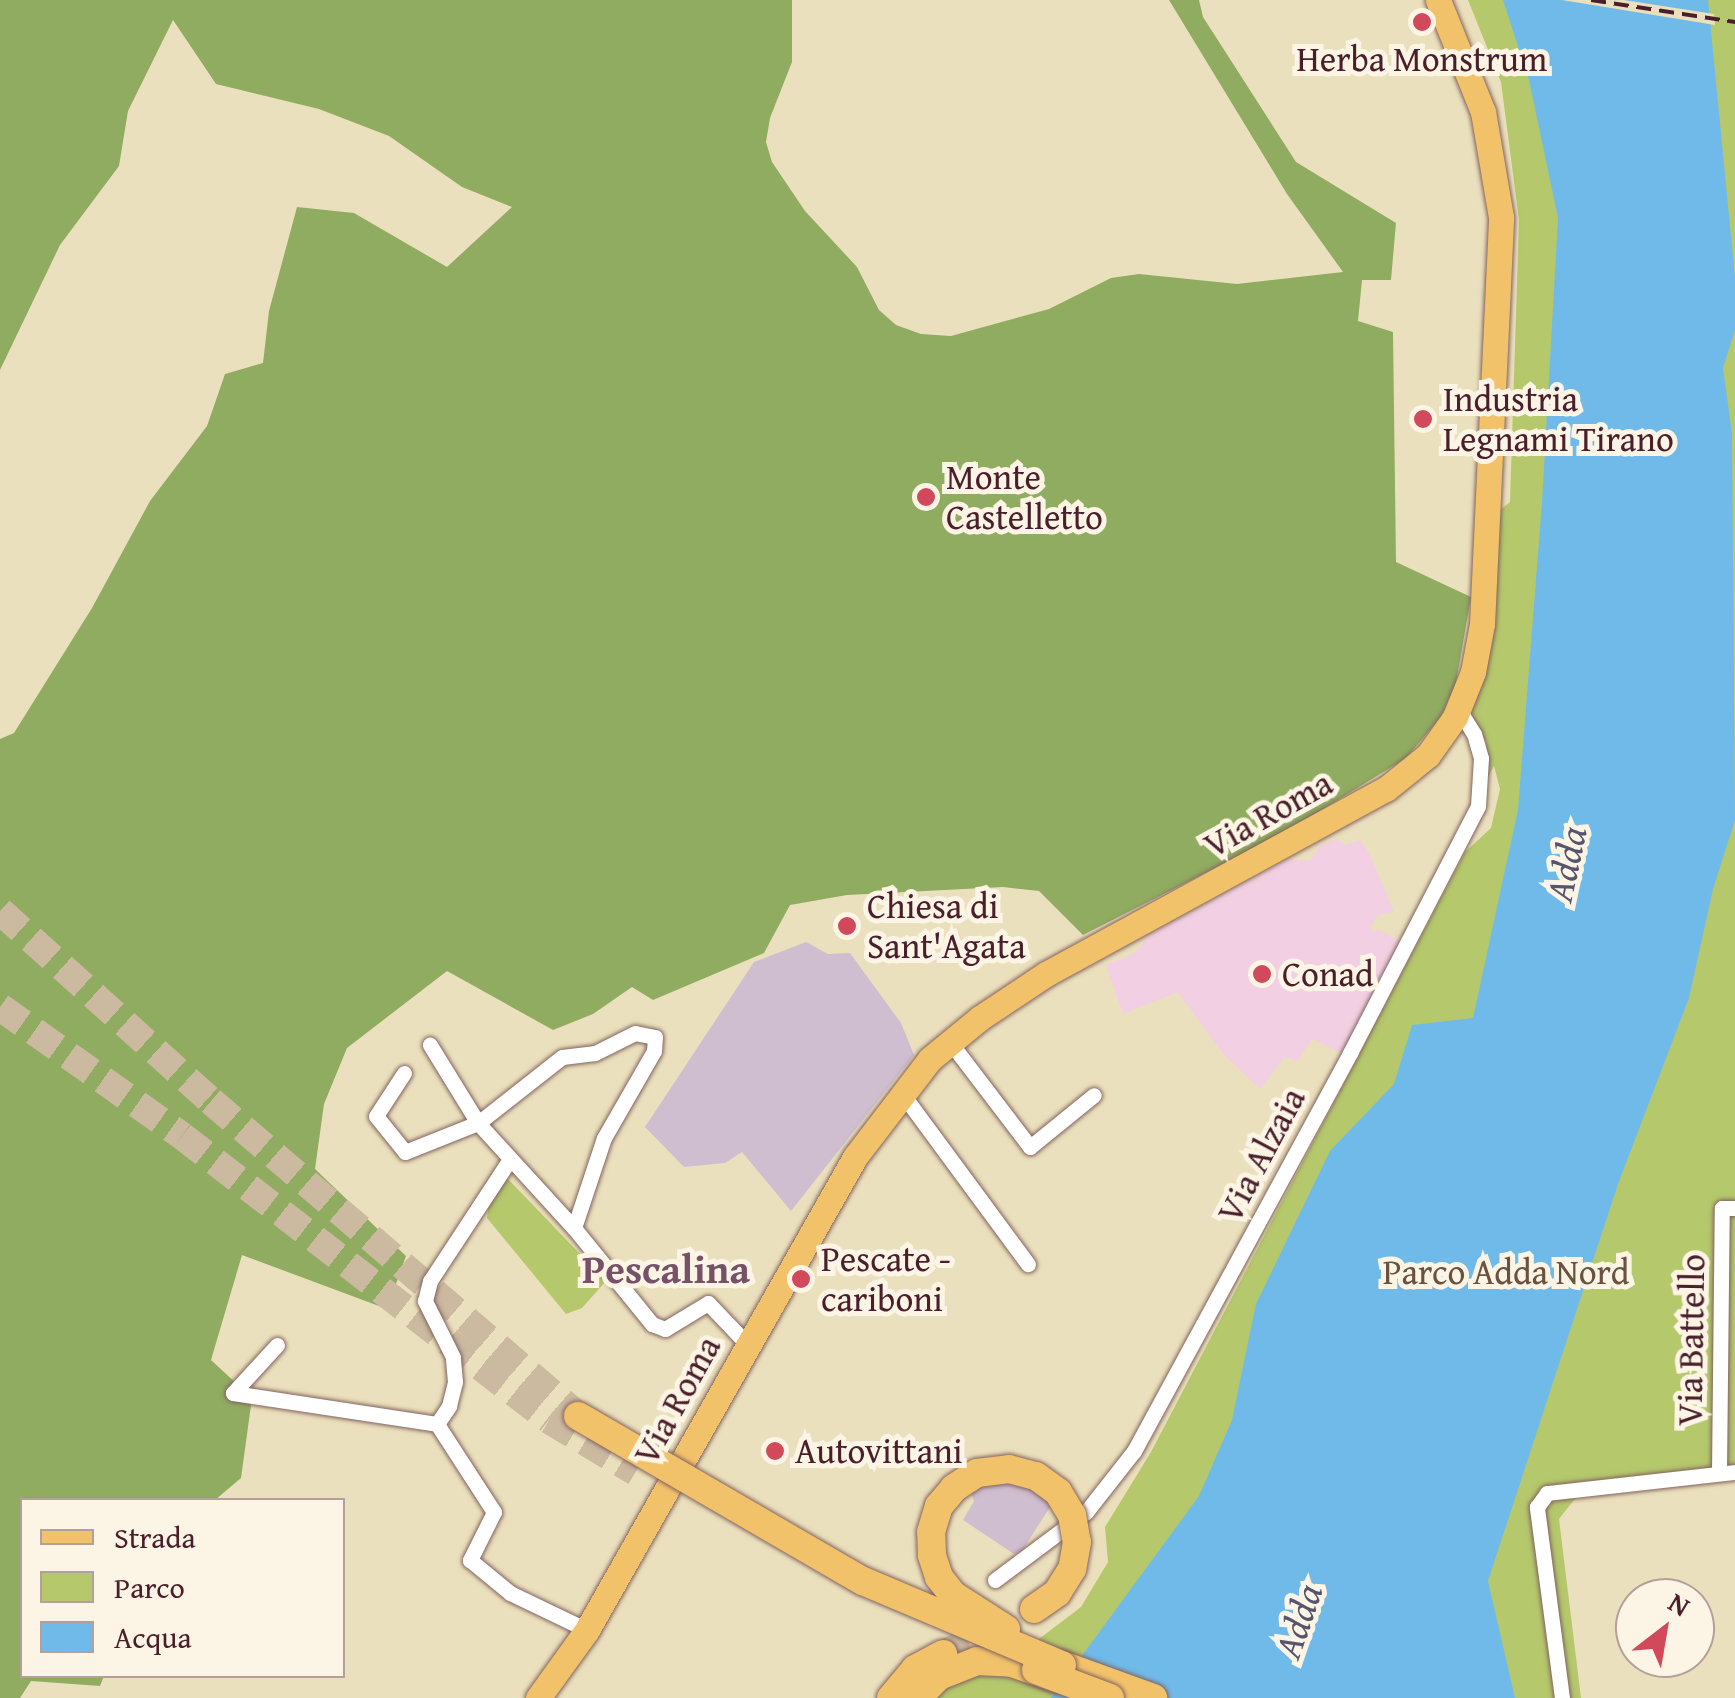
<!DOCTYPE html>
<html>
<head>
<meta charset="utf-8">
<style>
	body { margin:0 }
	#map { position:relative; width:1735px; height:1698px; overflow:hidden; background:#ebe0bd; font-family:"Gentium Book Plus",serif }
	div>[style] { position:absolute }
	.built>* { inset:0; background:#f2cfe2 }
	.industrial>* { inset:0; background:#cfbdd0 }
	.green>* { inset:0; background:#b5c86c }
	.forest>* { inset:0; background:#90ac60 }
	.water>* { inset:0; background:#70bae9 }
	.pier>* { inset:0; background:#ebe0bd }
	.trunk-tunnel>* { height:28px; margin-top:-14px; transform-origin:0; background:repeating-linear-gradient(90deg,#cbb9a0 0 28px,transparent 0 42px) }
	.roads { filter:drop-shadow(0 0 2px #82635e) drop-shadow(0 0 2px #82635e) }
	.minor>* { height:15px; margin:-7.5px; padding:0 7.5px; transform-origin:7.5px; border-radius:7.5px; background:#fff }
	.primary>* { height:25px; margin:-12.5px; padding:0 12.5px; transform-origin:12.5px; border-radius:12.5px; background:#f2c26a }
	.trunk>* { height:28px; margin:-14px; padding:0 14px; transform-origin:14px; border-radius:14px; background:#f2c26a }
	.rail>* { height:4px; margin-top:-2px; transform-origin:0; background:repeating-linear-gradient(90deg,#4a1f2b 0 15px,transparent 0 23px) }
	.bridges { filter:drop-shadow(0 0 2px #82635e) drop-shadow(0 0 2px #82635e) }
	.trunk-bridge>* { height:28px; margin:-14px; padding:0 14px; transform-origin:14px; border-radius:14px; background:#f2c26a }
	.dots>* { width:28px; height:28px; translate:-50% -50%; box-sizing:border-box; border:5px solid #fcf5e5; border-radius:50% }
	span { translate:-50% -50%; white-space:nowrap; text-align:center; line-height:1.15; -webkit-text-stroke:10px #fcf5e5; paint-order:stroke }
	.poi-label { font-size:35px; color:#4a1f2b }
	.left { translate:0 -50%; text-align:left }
	.street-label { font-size:35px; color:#4a1f2b }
	.park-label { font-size:35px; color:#6a523e }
	.water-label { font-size:38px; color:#57556e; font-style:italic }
	.quarter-label { font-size:40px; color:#765167; font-weight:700 }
	.legend { position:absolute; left:20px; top:1498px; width:325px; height:180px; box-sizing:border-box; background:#fcf5e5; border:2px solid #b59f9b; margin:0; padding:12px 18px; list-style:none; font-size:30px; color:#4a1f2b }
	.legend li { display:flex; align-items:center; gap:20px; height:50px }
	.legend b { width:50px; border:2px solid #b59f9b }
	.north { position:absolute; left:1615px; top:1578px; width:100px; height:100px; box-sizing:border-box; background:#fcf5e5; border:2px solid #b59f9b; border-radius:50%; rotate:31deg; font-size:28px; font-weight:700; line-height:40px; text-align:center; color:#4a1f2b }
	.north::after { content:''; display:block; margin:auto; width:35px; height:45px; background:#d1495b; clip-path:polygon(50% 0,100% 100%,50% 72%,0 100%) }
</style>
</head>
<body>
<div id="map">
	<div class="built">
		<div style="clip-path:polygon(1337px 839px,1345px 845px,1360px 840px,1369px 853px,1394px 912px,1378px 915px,1371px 927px,1374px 933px,1378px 929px,1400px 942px,1346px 1055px,1312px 1039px,1298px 1061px,1285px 1057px,1260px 1089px,1223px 1054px,1178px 992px,1123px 1014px,1106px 965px,1135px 953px,1149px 935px,1289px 859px,1310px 861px,1321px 845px)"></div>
	</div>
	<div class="industrial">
		<div style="clip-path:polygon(806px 942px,828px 954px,850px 953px,901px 1023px,914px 1055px,791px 1211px,742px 1152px,725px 1163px,684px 1167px,645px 1127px,754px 962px)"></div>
		<div style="clip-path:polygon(964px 1475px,1064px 1485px,1022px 1551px,1014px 1554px,963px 1520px,974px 1501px)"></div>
	</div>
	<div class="green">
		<div style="clip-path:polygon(1468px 0,1735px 0,1735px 1473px,1581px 1491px,1559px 1519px,1581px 1698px,929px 1698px,935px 1691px,1006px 1664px,1081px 1607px,1108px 1562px,1105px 1527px,1151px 1452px,1465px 852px,1491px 828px,1500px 789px,1494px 766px,1488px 777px,1486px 742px,1471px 713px,1485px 674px,1495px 608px,1500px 510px,1510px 502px,1519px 220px,1501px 82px)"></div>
		<div style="clip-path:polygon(506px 1177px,606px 1281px,582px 1308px,566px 1314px,487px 1218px,489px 1203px)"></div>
	</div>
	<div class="forest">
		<div style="clip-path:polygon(0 0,792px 0,792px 62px,770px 118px,766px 142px,772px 162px,805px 211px,857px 267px,879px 310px,896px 325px,921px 334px,951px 336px,1049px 309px,1111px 278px,1139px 274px,1237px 284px,1343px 272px,1287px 194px,1169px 0,1199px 0,1203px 17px,1296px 162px,1396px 223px,1391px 280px,1362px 280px,1358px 321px,1393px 332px,1396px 562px,1471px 597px,1456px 683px,1441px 717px,1406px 758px,1284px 833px,1083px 935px,1039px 891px,1003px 887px,847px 895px,790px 905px,764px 953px,653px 1000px,632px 987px,593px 1014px,553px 1030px,447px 971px,347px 1048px,324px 1104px,315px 1169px,406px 1256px,387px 1309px,242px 1255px,211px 1360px,252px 1398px,241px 1478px,215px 1500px,22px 1500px,22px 1676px,104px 1676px,100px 1686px,31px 1681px,20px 1698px,0 1698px,0 739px,14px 733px,92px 608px,150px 501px,207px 426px,225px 374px,263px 363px,269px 311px,297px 207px,354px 213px,447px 267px,512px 207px,462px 187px,389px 136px,319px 109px,216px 84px,173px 20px,128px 111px,119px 166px,60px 245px,0 370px)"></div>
	</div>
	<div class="water">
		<div style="clip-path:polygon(1503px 0,1708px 0,1735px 277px,1735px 330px,1723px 368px,1732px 433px,1735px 820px,1713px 889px,1689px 998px,1618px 1184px,1488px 1581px,1515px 1698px,1051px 1698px,1199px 1496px,1232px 1420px,1256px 1304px,1330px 1151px,1394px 1084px,1412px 1025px,1473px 1018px,1518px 810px,1542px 503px,1558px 218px,1529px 80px)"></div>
	</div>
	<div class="pier">
		<div style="clip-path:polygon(1562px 0,1624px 0,1714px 14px,1715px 25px)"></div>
	</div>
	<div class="trunk-tunnel">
		<div style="left:0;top:911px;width:284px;rotate:42deg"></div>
		<div style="left:211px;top:1101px;width:484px;rotate:40.6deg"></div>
		<div style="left:0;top:1007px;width:223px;rotate:35.3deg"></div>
		<div style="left:182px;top:1136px;width:464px;rotate:37.7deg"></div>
		<div style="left:549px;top:1420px;width:101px;rotate:30.9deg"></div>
		<div style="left:943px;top:1654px;width:68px;rotate:-25.4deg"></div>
	</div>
	<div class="roads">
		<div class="minor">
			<div style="left:950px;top:1042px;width:132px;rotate:52.7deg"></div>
			<div style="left:1030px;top:1147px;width:82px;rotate:-39.1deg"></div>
			<div style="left:404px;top:1073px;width:51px;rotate:123.1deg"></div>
			<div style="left:376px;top:1116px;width:46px;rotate:51.1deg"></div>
			<div style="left:405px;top:1152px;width:79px;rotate:-21.7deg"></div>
			<div style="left:478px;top:1123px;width:92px;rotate:-121.6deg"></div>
			<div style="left:901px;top:1092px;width:214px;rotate:53.6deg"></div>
			<div style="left:574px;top:1228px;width:95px;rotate:-71.6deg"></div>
			<div style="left:604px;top:1138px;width:100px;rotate:-60.1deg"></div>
			<div style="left:654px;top:1051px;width:14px;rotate:-86deg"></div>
			<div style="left:655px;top:1037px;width:20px;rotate:-169deg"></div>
			<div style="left:635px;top:1033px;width:45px;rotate:153.4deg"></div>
			<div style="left:595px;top:1053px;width:33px;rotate:173deg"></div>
			<div style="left:562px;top:1057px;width:107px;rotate:141.8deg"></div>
			<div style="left:478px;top:1123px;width:142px;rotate:47.6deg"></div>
			<div style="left:574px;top:1228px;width:124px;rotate:50.9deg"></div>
			<div style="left:652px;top:1324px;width:14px;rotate:21deg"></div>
			<div style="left:665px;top:1329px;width:50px;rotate:-31.2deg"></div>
			<div style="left:708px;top:1303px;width:58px;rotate:46.4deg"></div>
			<div style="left:277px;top:1345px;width:65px;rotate:132.5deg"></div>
			<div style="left:233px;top:1393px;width:206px;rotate:8.6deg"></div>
			<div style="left:437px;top:1424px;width:105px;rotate:57.1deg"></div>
			<div style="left:494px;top:1512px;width:54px;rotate:116.6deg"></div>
			<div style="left:470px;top:1560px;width:52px;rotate:39.5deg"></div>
			<div style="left:510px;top:1593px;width:85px;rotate:25.7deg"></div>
			<div style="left:437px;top:1424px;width:22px;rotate:-56deg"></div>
			<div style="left:449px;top:1406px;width:25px;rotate:-76deg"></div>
			<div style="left:455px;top:1382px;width:25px;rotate:-95deg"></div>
			<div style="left:453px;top:1357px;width:63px;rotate:-116.6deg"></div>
			<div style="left:425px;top:1301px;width:21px;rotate:-76deg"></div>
			<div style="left:430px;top:1281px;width:146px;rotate:-56.7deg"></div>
			<div style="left:1719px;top:1473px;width:265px;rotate:-89.4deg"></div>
			<div style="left:1722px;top:1208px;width:13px"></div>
			<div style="left:995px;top:1580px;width:114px;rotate:-36.8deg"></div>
			<div style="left:1086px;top:1512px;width:78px;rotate:-51.8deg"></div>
			<div style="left:1134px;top:1451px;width:453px;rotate:-61.5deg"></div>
			<div style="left:1350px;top:1053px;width:278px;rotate:-62.6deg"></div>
			<div style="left:1478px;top:806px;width:48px;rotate:-86.4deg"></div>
			<div style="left:1481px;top:758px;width:25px;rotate:-106deg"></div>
			<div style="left:1474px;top:734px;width:28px;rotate:-122deg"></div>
			<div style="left:1562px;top:1698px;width:193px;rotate:-97.5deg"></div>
			<div style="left:1537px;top:1507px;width:17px;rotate:-54deg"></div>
			<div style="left:1547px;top:1493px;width:189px;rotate:-6.4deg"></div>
		</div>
		<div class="primary">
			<div style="left:538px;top:1698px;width:84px;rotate:-54.2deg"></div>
			<div style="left:587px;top:1630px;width:544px;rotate:-60.46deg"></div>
			<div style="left:855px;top:1157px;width:123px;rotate:-52.6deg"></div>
			<div style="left:930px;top:1059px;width:65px;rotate:-39.4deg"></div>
			<div style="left:980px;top:1018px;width:79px;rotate:-33.7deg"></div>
			<div style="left:1046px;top:974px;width:387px;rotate:-28.6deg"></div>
			<div style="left:1386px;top:789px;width:54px;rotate:-39deg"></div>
			<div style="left:1428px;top:755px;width:47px;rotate:-54.6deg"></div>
			<div style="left:1455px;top:717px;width:48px;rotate:-68.2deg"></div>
			<div style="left:1473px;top:672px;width:49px;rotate:-79.4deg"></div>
			<div style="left:1482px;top:624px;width:407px;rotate:-87.3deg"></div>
			<div style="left:1501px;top:217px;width:107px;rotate:-99.7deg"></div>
			<div style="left:1483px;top:112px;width:121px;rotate:-111.9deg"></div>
		</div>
		<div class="trunk">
			<div style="left:1062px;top:1665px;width:97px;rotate:19.9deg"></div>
			<div style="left:891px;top:1698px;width:38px;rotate:-50deg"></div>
			<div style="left:915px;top:1669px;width:32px;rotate:-28deg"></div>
			<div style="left:917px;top:1698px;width:31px;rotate:-45deg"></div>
			<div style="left:939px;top:1676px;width:41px;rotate:-21.5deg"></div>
			<div style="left:977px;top:1661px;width:35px;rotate:3deg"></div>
			<div style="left:1012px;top:1663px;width:46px;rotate:19.2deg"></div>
		</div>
	</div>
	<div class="rail">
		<div style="left:1591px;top:0;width:146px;rotate:8.7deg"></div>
	</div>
	<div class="bridges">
		<div class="trunk-bridge">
			<div style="left:578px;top:1416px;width:329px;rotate:30.1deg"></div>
			<div style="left:863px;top:1581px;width:216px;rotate:22.9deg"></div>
			<div style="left:1006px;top:1629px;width:63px;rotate:-147.3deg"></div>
			<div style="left:953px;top:1595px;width:23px;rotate:-128deg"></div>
			<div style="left:939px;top:1577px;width:23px;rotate:-108deg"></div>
			<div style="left:932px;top:1555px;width:23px;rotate:-92deg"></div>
			<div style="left:931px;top:1532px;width:27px;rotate:-73deg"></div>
			<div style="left:939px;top:1506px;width:23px;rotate:-50deg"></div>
			<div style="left:954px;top:1488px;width:27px;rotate:-33deg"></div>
			<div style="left:977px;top:1473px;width:32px;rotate:-7deg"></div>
			<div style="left:1009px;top:1469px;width:28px;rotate:15deg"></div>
			<div style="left:1036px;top:1476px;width:27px;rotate:36deg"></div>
			<div style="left:1058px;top:1492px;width:27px;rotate:59deg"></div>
			<div style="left:1072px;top:1515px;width:27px;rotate:80deg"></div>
			<div style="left:1077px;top:1542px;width:27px;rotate:100deg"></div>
			<div style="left:1072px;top:1569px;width:28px;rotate:122deg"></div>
			<div style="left:1057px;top:1593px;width:28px;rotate:145deg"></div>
			<div style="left:1036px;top:1670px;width:79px;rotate:20.7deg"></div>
		</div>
	</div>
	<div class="dots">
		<div style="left:1422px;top:22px;background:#d1495b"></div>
		<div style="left:1423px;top:419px;background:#d1495b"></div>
		<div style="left:926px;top:497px;background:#d1495b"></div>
		<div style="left:847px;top:926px;background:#d1495b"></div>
		<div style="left:1262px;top:974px;background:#d1495b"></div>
		<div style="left:801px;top:1279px;background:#d1495b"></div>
		<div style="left:775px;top:1451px;background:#d1495b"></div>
	</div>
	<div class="poi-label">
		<span style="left:1422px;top:59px">Herba Monstrum</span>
		<span class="left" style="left:1443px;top:419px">Industria<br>Legnami Tirano</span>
		<span class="left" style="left:946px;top:497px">Monte<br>Castelletto</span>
		<span class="left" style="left:867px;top:926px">Chiesa di<br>Sant'Agata</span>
		<span class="left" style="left:1282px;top:974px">Conad</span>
		<span class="left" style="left:821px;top:1279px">Pescate -<br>cariboni</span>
		<span class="left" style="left:795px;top:1451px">Autovittani</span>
	</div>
	<div class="street-label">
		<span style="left:1268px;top:814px;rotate:-29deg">Via Roma</span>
		<span style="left:1261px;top:1155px;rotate:-62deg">Via Alzaia</span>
		<span style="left:1691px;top:1340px;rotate:-89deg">Via Battello</span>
		<span style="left:677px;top:1400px;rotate:-61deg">Via Roma</span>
	</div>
	<div class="park-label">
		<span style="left:1506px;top:1272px">Parco Adda Nord</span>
	</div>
	<div class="water-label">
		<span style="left:1566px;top:864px;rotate:-78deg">Adda</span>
		<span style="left:1298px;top:1621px;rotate:-71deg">Adda</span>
	</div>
	<div class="quarter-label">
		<span style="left:666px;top:1269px">Pescalina</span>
	</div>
	<ul class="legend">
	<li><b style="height:12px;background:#f2c26a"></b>Strada</li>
	<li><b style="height:28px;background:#b5c86c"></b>Parco</li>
	<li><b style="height:28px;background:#70bae9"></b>Acqua</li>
	</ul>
	<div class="north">N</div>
</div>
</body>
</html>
